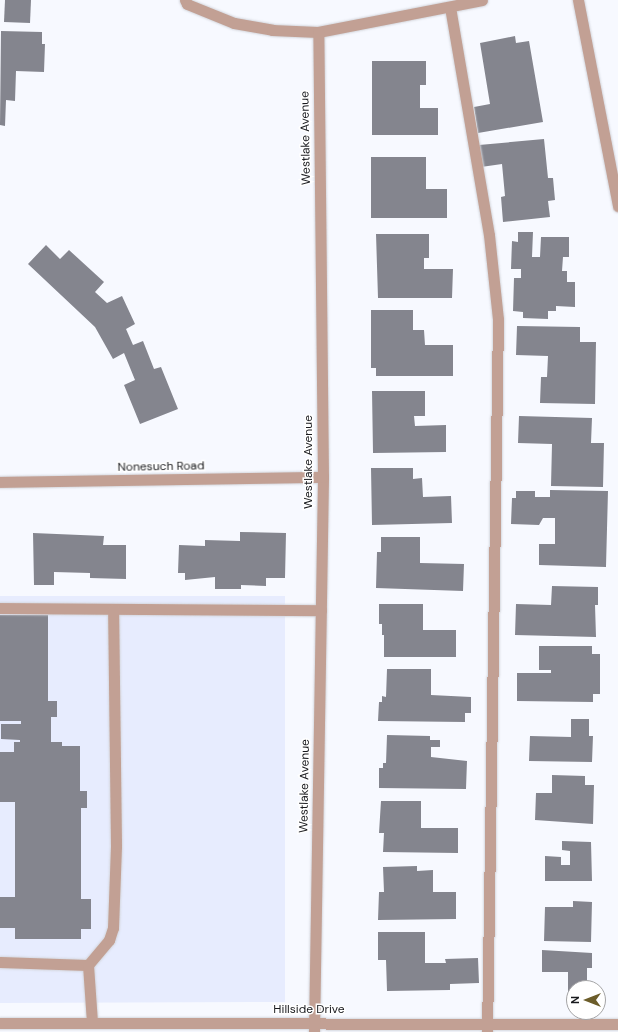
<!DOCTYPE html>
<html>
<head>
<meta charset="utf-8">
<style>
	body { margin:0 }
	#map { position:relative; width:618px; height:1032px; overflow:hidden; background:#f7f9ff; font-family:"DM Sans",sans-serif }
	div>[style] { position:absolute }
	.built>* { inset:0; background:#e7ecfe }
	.building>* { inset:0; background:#84858e }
	.roads { filter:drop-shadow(0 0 1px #d3d5db) drop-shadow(0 0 1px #d3d5db) }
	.service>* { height:11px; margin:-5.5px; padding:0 5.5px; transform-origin:5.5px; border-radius:5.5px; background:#c2a094 }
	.minor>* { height:11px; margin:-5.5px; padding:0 5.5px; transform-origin:5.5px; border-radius:5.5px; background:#c2a094 }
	span { translate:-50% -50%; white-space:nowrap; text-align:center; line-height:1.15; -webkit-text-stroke:3px #fff; paint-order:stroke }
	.street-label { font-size:12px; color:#191a1e }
	.north { position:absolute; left:566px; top:980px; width:40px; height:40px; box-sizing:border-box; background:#fff; border:1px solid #a3a3a5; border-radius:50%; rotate:270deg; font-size:11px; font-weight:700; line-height:16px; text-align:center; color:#191a1e }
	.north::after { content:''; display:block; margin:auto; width:14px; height:18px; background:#6c5d2a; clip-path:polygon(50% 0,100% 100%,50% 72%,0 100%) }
</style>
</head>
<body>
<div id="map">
	<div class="built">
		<div style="clip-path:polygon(0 596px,285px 596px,285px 1002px,0 1003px)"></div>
	</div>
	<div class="building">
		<div style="clip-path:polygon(5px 0,31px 0,30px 23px,4px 22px)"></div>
		<div style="clip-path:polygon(1px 31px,42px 32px,42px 44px,45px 44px,44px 72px,16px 71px,15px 101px,6px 100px,5px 126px,0 125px)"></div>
		<div style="clip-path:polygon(515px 36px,516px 43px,529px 41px,543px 122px,478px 133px,474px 107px,490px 104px,480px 43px)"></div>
		<div style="clip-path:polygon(372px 61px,426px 61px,426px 85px,420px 85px,420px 108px,438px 108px,438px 135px,372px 135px)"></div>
		<div style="clip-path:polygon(544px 139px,548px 178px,553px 178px,555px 200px,548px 201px,550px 217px,503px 222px,501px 197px,505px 196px,502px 164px,481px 167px,479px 145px)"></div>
		<div style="clip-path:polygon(371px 157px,426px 157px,426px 189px,447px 189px,447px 218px,371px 218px)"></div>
		<div style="clip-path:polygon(518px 232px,533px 232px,532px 257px,540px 257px,541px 237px,569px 237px,569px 257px,563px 257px,562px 271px,567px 271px,567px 282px,575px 282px,575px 307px,556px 306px,556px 311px,548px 311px,548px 319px,523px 318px,523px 312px,513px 311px,514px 278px,521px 278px,521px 269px,511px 269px,512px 241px,518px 242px)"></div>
		<div style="clip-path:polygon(376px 234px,429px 234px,429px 258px,424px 258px,424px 269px,453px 269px,452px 298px,378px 298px)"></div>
		<div style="clip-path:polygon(46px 245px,60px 259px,69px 250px,104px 282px,95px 292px,107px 303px,122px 296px,135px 324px,126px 329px,133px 345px,143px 341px,154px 369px,161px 367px,178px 409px,140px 424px,124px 385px,135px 380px,124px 353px,113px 359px,95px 327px,28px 264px)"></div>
		<div style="clip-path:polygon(371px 310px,413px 310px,413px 330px,424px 330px,425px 345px,453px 345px,453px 376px,376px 376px,376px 368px,371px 368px)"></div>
		<div style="clip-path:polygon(517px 326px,580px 327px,580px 342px,596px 342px,595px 404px,540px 403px,541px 377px,547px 377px,548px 356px,516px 355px)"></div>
		<div style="clip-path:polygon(372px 391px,425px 391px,425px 416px,414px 416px,415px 426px,446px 425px,446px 452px,373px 453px)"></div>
		<div style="clip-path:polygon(519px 416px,592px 418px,591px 443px,604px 443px,603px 487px,551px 486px,552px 444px,518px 443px)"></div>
		<div style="clip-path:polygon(371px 468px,413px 468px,413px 479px,422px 478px,423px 497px,451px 496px,452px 523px,372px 525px)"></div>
		<div style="clip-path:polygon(550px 490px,608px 491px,606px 567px,539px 565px,539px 544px,555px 544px,555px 518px,543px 518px,539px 525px,511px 524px,512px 498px,516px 498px,516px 491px,535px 491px,535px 497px,550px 497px)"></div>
		<div style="clip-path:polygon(240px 532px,286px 533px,285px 578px,266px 578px,266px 586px,241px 585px,241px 589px,215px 589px,215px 577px,185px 580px,185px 573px,178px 573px,179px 545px,205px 546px,205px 540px,240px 541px)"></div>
		<div style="clip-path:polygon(33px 533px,104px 536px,103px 545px,126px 545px,126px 579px,90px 578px,90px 573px,54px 572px,54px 585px,34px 585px)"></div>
		<div style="clip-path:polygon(381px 537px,420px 537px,420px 563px,464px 564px,463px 591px,376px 588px,377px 552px,381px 552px)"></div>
		<div style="clip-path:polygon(552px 586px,598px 587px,598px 605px,595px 605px,596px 637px,515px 635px,516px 604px,551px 605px)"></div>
		<div style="clip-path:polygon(379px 604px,423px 604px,423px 630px,456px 630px,456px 657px,384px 657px,384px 635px,382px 635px,382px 624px,379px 624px)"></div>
		<div style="clip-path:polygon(0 615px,48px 615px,48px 701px,57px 701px,57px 717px,51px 717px,51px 742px,62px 742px,62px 746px,80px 746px,80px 791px,87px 791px,87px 808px,81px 808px,81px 899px,91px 899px,91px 929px,81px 929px,81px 939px,15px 939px,15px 928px,0 928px,0 897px,15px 897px,15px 802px,0 802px,0 752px,14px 752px,14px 742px,20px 742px,20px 740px,1px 739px,1px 724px,21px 724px,21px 721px,0 721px)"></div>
		<div style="clip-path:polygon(539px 646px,592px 646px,592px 654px,600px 654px,600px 694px,593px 694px,593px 702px,517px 701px,517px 673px,551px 673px,551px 670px,539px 670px)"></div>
		<div style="clip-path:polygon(387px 669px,431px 669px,431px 695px,471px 697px,471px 713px,465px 713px,465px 722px,378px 721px,379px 702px,382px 702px,382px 696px,386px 697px)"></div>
		<div style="clip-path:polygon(571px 719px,589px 719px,589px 736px,593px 736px,592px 762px,529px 761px,530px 736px,571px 737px)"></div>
		<div style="clip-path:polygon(387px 735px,430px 736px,430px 740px,440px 740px,440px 747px,431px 747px,431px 757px,467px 761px,466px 789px,379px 788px,379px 768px,383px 768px,383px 763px,386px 763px)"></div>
		<div style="clip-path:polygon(552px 775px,585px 776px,585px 785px,594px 785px,593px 824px,535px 820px,536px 793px,552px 793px)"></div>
		<div style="clip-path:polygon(381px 801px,421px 801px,421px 828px,458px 828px,458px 853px,383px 852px,384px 833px,379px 833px)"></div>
		<div style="clip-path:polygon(562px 841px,591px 842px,592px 881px,545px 881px,545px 856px,561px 857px,561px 865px,570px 865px,570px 851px,562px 850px)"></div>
		<div style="clip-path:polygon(417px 866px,417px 871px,433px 870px,433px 892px,456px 892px,456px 919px,378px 920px,379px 892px,384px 892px,383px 867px)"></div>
		<div style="clip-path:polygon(573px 901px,592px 902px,591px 942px,544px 941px,545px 907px,573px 907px)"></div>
		<div style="clip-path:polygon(378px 932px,425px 932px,425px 963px,446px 963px,445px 959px,478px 958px,479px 983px,450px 984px,450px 990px,387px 991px,386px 960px,378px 960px)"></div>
		<div style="clip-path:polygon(542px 950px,592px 953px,592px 968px,587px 968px,587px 988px,574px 988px,574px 996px,568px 996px,568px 972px,542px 972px)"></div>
	</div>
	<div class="roads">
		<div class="service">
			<div style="left:450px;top:7px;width:231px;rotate:80.3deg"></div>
			<div style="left:489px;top:235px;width:84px;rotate:83.9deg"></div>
			<div style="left:498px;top:319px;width:713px;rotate:90.88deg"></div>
			<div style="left:0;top:608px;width:321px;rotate:0.4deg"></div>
			<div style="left:0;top:962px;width:88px;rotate:2deg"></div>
			<div style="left:88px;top:965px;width:33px;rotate:-50deg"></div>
			<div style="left:109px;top:940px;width:13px;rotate:-72deg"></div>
			<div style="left:113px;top:928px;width:82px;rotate:-87.9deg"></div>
			<div style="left:116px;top:846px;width:237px;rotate:-90.7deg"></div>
			<div style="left:88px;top:965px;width:57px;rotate:86deg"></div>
		</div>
		<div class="minor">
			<div style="left:185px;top:0;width:4px;rotate:63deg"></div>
			<div style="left:187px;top:4px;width:51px;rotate:22deg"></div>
			<div style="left:234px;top:23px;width:39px;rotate:10deg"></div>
			<div style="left:272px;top:30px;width:46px;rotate:2.5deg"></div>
			<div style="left:318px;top:32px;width:167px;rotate:-11deg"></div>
			<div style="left:578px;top:0;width:210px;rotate:79deg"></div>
			<div style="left:0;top:482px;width:323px;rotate:-0.9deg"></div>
			<div style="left:0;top:1023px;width:618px;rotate:0.09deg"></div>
			<div style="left:314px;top:1032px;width:555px;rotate:-89.07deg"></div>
			<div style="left:323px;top:477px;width:445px;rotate:-90.6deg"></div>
		</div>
	</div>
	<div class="street-label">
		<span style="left:306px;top:138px;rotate:-91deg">Westlake Avenue</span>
		<span style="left:309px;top:462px;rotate:-90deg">Westlake Avenue</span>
		<span style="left:161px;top:467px;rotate:-1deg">Nonesuch Road</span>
		<span style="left:305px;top:786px;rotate:-89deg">Westlake Avenue</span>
		<span style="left:309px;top:1010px">Hillside Drive</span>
	</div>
	<div class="north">N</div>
</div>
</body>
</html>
